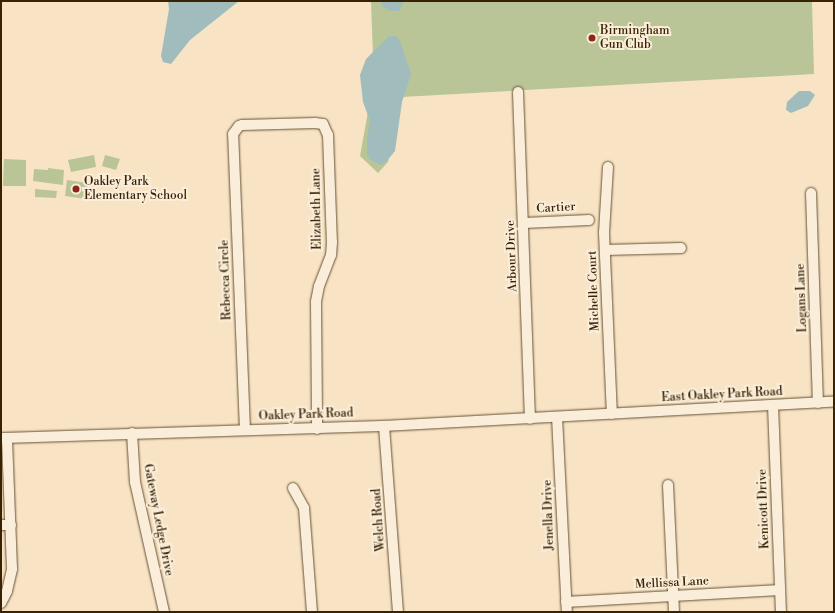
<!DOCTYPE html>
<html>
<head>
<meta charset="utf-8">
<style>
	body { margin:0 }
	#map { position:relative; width:835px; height:613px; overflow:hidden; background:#f8e4c4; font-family:"Libre Bodoni",serif }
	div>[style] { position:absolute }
	.green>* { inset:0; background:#b9c597 }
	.water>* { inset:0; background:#a0bcbc }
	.roads { filter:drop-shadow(0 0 1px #675234) drop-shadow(0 0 1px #675234) }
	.minor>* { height:10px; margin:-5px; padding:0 5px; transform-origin:5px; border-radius:5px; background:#faedd9 }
	.dots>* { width:11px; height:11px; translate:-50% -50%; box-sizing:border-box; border:2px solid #faedd9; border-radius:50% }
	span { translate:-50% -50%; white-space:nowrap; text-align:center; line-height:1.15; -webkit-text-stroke:4px #faedd9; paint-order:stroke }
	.poi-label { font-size:12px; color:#372204 }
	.left { translate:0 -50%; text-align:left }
	.street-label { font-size:12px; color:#372204 }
	.frame { position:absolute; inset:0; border:2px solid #372204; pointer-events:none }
</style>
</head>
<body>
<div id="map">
	<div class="green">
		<div style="clip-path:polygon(371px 1px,812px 1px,814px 74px,402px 97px,388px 162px,378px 173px,360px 156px,369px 106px,373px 57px)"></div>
		<div style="clip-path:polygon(94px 155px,96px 167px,71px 172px,68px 160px)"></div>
		<div style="clip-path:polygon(105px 155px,120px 159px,116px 170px,102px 166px)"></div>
		<div style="clip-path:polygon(4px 159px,26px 160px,26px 186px,3px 186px)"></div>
		<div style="clip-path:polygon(48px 168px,64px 170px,63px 185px,33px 181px,34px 169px,48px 170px)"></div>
		<div style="clip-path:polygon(67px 180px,88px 183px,86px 199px,65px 196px)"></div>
		<div style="clip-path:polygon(35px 189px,57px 191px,56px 198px,35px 197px)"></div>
	</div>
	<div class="water">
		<div style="clip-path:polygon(168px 1px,239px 1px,190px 40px,171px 64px,163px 62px,161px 56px,169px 9px)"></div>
		<div style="clip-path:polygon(380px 1px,404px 1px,399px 11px,391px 11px,383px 7px)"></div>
		<div style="clip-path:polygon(389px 36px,396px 36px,400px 41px,411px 74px,402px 102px,395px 151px,386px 162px,380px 165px,371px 160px,367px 154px,367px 138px,370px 121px,363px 102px,360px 75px,366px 59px)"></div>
		<div style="clip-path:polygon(799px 91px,810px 91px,815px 95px,808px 106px,791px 113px,786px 110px,787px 102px)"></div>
	</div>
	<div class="roads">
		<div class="minor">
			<div style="left:518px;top:92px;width:327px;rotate:87.9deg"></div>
			<div style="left:608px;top:167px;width:66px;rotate:93.5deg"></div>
			<div style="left:604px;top:233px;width:181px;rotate:87.5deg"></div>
			<div style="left:811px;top:193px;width:210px;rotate:88.1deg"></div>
			<div style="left:524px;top:223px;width:65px;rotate:-2.6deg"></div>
			<div style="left:605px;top:250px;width:76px;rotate:-1.5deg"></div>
			<div style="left:773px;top:405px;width:207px;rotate:87.8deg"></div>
			<div style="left:557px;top:417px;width:195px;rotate:87.1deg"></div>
			<div style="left:384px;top:426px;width:187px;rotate:85.7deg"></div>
			<div style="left:245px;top:430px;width:296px;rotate:-92.3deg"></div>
			<div style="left:233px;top:134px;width:10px;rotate:-53deg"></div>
			<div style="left:239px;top:126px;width:3px;rotate:-18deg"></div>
			<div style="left:242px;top:125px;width:73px;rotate:-1.6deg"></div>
			<div style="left:315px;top:123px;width:8px;rotate:7deg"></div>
			<div style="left:323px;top:124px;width:12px;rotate:66deg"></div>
			<div style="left:328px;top:135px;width:107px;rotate:87.9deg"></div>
			<div style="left:332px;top:242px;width:13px;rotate:94deg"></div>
			<div style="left:331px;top:255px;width:33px;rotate:111deg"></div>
			<div style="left:319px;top:286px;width:16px;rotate:101deg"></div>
			<div style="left:316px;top:302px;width:127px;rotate:89.5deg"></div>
			<div style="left:132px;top:433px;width:49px;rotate:86.5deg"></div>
			<div style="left:135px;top:482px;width:133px;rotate:77.4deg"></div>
			<div style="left:1px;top:438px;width:383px;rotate:-1.8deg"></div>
			<div style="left:384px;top:426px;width:451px;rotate:-3.1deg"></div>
			<div style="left:668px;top:485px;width:127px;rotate:87.3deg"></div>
			<div style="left:293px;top:488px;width:23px;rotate:61deg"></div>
			<div style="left:304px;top:508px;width:104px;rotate:85.6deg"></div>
			<div style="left:1px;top:525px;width:10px"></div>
			<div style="left:566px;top:602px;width:214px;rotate:-3.2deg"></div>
			<div style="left:1px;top:603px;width:13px;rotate:-63deg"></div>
			<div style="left:7px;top:591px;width:23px;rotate:-77deg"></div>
			<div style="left:12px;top:569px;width:131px;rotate:-92.2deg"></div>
		</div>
	</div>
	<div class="dots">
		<div style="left:592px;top:38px;background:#8f2418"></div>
		<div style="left:76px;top:189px;background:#8f2418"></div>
	</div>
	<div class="poi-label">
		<span class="left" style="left:600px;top:38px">Birmingham<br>Gun Club</span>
		<span class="left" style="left:84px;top:189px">Oakley Park<br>Elementary School</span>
	</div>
	<div class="street-label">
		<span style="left:556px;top:208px;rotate:-3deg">Cartier</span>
		<span style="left:317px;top:209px;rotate:-91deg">Elizabeth Lane</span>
		<span style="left:512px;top:256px;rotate:-92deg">Arbour Drive</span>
		<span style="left:226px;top:280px;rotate:-92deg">Rebecca Circle</span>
		<span style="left:594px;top:291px;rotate:-92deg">Michelle Court</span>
		<span style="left:802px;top:298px;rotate:-92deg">Logans Lane</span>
		<span style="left:722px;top:395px;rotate:-3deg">East Oakley Park Road</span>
		<span style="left:306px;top:415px;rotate:-2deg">Oakley Park Road</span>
		<span style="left:764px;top:509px;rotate:-92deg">Kenicott Drive</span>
		<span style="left:549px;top:515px;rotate:-92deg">Jenella Drive</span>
		<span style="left:158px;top:520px;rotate:79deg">Gateway Ledge Drive</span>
		<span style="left:379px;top:520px;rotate:-94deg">Welch Road</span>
		<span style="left:672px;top:583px;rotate:-3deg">Mellissa Lane</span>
	</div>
	<div class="frame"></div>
</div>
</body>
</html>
